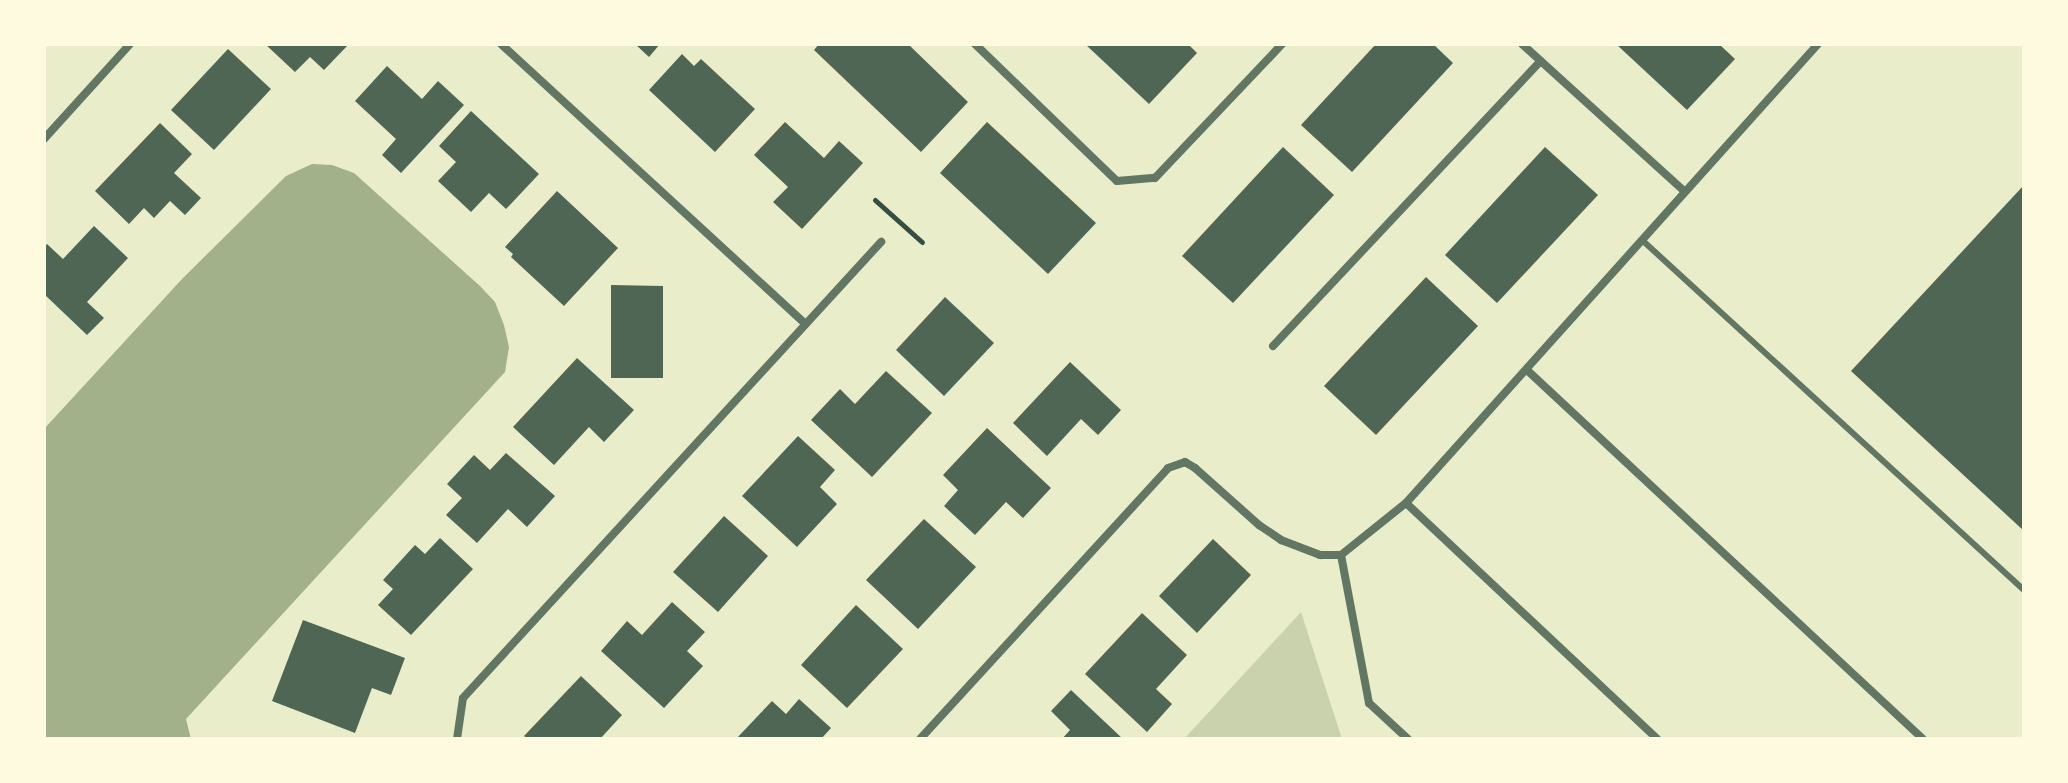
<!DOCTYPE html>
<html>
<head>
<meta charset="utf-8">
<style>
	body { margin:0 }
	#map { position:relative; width:2068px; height:783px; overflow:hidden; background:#e9edc9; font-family:Quicksand,sans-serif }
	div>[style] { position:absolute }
	.green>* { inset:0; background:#cad2ad }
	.water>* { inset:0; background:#a3b18a }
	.building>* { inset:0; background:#4f6655 }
	.path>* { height:5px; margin:-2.5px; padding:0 2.5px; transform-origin:2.5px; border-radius:2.5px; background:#344e41 }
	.service>* { height:6px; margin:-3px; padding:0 3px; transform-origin:3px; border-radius:3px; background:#617663 }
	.minor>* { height:8px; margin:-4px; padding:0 4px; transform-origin:4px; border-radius:4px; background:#617663 }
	span { translate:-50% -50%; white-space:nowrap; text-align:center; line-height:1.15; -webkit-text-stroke:7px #fefae0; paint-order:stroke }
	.frame { position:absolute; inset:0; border:46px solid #fefae0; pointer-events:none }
</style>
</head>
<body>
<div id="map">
	<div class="green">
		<div style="clip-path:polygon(1301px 612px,1342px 739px,1184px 739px)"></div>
	</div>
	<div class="water">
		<div style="clip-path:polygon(312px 164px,332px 165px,354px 173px,480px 286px,495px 302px,504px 325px,509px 347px,505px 372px,186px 719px,191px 739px,44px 739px,44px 429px,182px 279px,286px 176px)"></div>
	</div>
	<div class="building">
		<div style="clip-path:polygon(265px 44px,349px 44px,324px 70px,310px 57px,295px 72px)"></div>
		<div style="clip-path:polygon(635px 44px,660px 44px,649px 57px)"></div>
		<div style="clip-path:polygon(819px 44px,908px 44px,968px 102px,921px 152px,814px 50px)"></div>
		<div style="clip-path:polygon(1085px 44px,1188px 44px,1197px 53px,1149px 104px)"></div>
		<div style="clip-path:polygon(1376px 44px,1433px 44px,1453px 63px,1352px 172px,1301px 125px)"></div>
		<div style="clip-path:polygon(1616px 44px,1719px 44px,1735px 59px,1687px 110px)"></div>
		<div style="clip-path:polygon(228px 49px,271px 89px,214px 150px,171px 110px)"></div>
		<div style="clip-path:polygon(682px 54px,694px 66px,701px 59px,755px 109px,715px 152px,649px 90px)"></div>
		<div style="clip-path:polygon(387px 66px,422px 99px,438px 81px,464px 105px,401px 173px,382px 155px,396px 139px,355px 101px)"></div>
		<div style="clip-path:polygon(471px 111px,539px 174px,506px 209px,489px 193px,471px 212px,438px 181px,456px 162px,439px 146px)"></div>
		<div style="clip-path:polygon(785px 122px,824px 158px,839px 141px,863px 163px,802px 229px,773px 202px,788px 187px,754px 155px)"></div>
		<div style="clip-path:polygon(987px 122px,1096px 223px,1048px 274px,940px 173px)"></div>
		<div style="clip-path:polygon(160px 123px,192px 154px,174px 173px,201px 198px,185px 215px,170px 201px,154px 218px,144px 208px,129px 224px,95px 191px)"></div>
		<div style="clip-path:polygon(1283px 147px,1334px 195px,1233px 303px,1182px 256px)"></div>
		<div style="clip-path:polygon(1545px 147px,1598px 195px,1497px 303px,1445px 255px)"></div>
		<div style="clip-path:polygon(2024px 185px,2024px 531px,1851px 371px)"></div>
		<div style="clip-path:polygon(557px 191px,618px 248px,564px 306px,511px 257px,513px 254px,505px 247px)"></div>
		<div style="clip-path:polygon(94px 226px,128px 258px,87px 302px,104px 318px,87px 335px,44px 294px,44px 247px,47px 244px,63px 259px)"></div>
		<div style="clip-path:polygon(1426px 277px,1478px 326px,1376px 435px,1324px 386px)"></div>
		<div style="clip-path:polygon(611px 285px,663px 286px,663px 378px,611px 378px)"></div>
		<div style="clip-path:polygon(945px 297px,994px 343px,944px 396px,896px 350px)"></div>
		<div style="clip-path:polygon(577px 358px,634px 410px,604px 442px,589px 427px,554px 465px,513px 427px)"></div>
		<div style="clip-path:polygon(1070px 362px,1121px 410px,1098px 435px,1081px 419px,1047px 456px,1013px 423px)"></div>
		<div style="clip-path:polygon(886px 371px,932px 413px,872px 477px,811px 420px,840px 389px,855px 404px)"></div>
		<div style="clip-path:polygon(987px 428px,1051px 488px,1023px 518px,1006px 502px,975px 535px,944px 506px,958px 490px,943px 475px)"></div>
		<div style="clip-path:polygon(798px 436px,835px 470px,820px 487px,837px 504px,797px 547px,742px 496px)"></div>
		<div style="clip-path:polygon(506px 453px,555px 496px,527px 527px,508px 509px,477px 543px,446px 515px,462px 498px,447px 484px,474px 455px,490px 470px)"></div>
		<div style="clip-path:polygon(724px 516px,768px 556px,718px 612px,673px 572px)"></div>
		<div style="clip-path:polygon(924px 519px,976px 567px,918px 629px,866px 580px)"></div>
		<div style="clip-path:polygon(440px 538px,473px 569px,411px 635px,378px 605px,393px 589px,383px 580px,415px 545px,425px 554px)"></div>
		<div style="clip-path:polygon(1213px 539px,1251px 575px,1197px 633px,1159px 596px)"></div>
		<div style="clip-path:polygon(672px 602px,705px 632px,687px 651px,703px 666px,664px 708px,601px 651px,627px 621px,642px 635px)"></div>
		<div style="clip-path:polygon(856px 605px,903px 649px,847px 708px,801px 665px)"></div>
		<div style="clip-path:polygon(1142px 613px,1187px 655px,1156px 689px,1172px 704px,1147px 732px,1085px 674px)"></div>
		<div style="clip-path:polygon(303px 620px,405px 658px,391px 695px,372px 688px,355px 733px,272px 701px)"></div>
		<div style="clip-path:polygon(581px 676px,622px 715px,600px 739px,528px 739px,524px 736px)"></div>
		<div style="clip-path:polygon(1071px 690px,1123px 739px,1062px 739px,1070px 730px,1051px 711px)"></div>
		<div style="clip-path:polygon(799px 699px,831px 728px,821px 739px,736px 739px,772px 701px,786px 714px)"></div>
	</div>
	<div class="path">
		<div style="left:875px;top:200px;width:63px;rotate:41.8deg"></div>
	</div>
	<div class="service">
		<div style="left:1642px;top:240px;width:518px;rotate:42.5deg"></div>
	</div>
	<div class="minor">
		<div style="left:501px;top:44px;width:413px;rotate:42.6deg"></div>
		<div style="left:975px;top:44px;width:197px;rotate:44deg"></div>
		<div style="left:1117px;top:181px;width:38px;rotate:-5deg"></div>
		<div style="left:1155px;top:178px;width:185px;rotate:-46.5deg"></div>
		<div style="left:1522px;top:44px;width:219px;rotate:42.2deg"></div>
		<div style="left:44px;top:139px;width:128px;rotate:-47.8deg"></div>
		<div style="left:1273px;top:346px;width:391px;rotate:-46.8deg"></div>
		<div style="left:1528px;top:371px;width:540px;rotate:42.97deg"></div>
		<div style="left:1406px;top:503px;width:345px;rotate:43.2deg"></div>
		<div style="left:1341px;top:555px;width:83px;rotate:-38.7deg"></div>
		<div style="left:1406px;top:503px;width:617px;rotate:-48.09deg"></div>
		<div style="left:1341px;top:555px;width:151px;rotate:79.3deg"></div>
		<div style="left:1369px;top:703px;width:53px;rotate:42.7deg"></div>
		<div style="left:457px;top:739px;width:41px;rotate:-81.7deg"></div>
		<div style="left:463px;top:698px;width:619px;rotate:-47.49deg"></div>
		<div style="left:920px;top:739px;width:367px;rotate:-47.5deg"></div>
		<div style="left:1168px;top:468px;width:18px;rotate:-19deg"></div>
		<div style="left:1185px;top:462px;width:12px;rotate:31deg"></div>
		<div style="left:1195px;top:468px;width:86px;rotate:41.7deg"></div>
		<div style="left:1259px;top:525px;width:27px;rotate:34deg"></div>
		<div style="left:1281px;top:540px;width:42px;rotate:21deg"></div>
		<div style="left:1320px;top:555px;width:21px"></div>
	</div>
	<div class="frame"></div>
</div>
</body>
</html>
